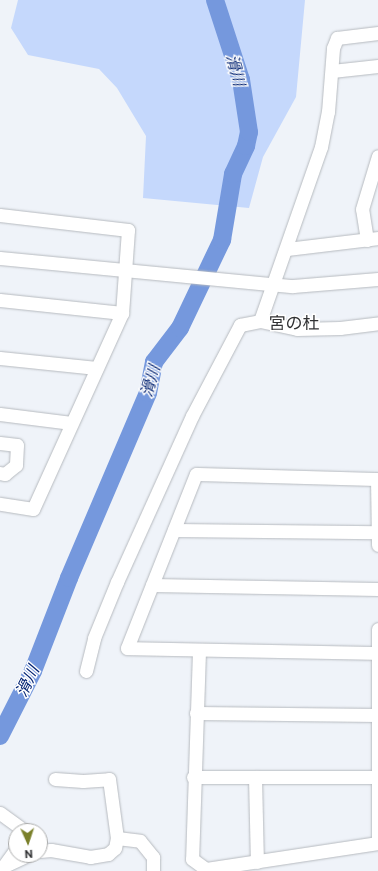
<!DOCTYPE html>
<html>
<head>
<meta charset="utf-8">
<style>
	body { margin:0 }
	#map { position:relative; width:378px; height:871px; overflow:hidden; background:#eff3f9; font-family:Commissioner,"Noto Sans JP",sans-serif }
	div>[style] { position:absolute }
	.green>* { inset:0; background:#c5d8fc }
	.river>* { height:18px; margin:-9px; padding:0 9px; transform-origin:9px; border-radius:9px; background:#7598dd }
	.roads { filter:drop-shadow(0 0 1px #b6babf) drop-shadow(0 0 1px #b6babf) }
	.minor>* { height:13px; margin:-6.5px; padding:0 6.5px; transform-origin:6.5px; border-radius:6.5px; background:#fff }
	span { translate:-50% -50%; white-space:nowrap; text-align:center; line-height:1.15; -webkit-text-stroke:3px #fff; paint-order:stroke }
	.water-label { font-size:16px; color:#042473; font-style:italic }
	.quarter-label { font-size:17px; color:#303133 }
	.north { position:absolute; left:8px; top:823px; width:40px; height:40px; box-sizing:border-box; background:#fff; border:1px solid #acadad; border-radius:50%; rotate:177deg; font-size:11px; font-weight:700; line-height:16px; text-align:center; color:#303133 }
	.north::after { content:''; display:block; margin:auto; width:14px; height:18px; background:#7a802a; clip-path:polygon(50% 0,100% 100%,50% 72%,0 100%) }
</style>
</head>
<body>
<div id="map">
	<div class="green">
		<div style="clip-path:polygon(18px 0,305px 0,296px 97px,263px 157px,249px 208px,143px 198px,146px 136px,117px 88px,99px 69px,28px 55px,11px 28px)"></div>
	</div>
	<div class="river">
		<div style="left:0;top:736px;width:73px;rotate:-63.1deg"></div>
		<div style="left:33px;top:671px;width:100px;rotate:-68.8deg"></div>
		<div style="left:69px;top:578px;width:201px;rotate:-66.9deg"></div>
		<div style="left:148px;top:393px;width:32px;rotate:-79deg"></div>
		<div style="left:154px;top:362px;width:43px;rotate:-52.6deg"></div>
		<div style="left:180px;top:328px;width:98px;rotate:-64.5deg"></div>
		<div style="left:222px;top:240px;width:67px;rotate:-80.5deg"></div>
		<div style="left:233px;top:174px;width:31px;rotate:-65deg"></div>
		<div style="left:246px;top:146px;width:14px;rotate:-78deg"></div>
		<div style="left:249px;top:132px;width:53px;rotate:-98.7deg"></div>
		<div style="left:241px;top:80px;width:84px;rotate:-108deg"></div>
	</div>
	<div class="roads">
		<div class="minor">
			<div style="left:332px;top:71px;width:46px;rotate:-6.2deg"></div>
			<div style="left:0;top:215px;width:129px;rotate:6.7deg"></div>
			<div style="left:128px;top:230px;width:83px;rotate:94.1deg"></div>
			<div style="left:122px;top:313px;width:215px;rotate:114.4deg"></div>
			<div style="left:33px;top:509px;width:33px;rotate:-171deg"></div>
			<div style="left:367px;top:240px;width:31px;rotate:-99deg"></div>
			<div style="left:362px;top:209px;width:55px;rotate:-73.2deg"></div>
			<div style="left:287px;top:249px;width:92px;rotate:-6.9deg"></div>
			<div style="left:0;top:258px;width:294px;rotate:5.5deg"></div>
			<div style="left:293px;top:286px;width:85px;rotate:-4.7deg"></div>
			<div style="left:0;top:300px;width:123px;rotate:6.1deg"></div>
			<div style="left:260px;top:321px;width:38px;rotate:12deg"></div>
			<div style="left:297px;top:329px;width:43px;rotate:-1.3deg"></div>
			<div style="left:340px;top:328px;width:38px;rotate:-7deg"></div>
			<div style="left:0;top:358px;width:97px;rotate:5.9deg"></div>
			<div style="left:0;top:414px;width:72px;rotate:7.2deg"></div>
			<div style="left:0;top:443px;width:17px;rotate:7deg"></div>
			<div style="left:17px;top:445px;width:20px;rotate:93deg"></div>
			<div style="left:16px;top:465px;width:14px;rotate:141deg"></div>
			<div style="left:5px;top:474px;width:5px;rotate:-169deg"></div>
			<div style="left:377px;top:479px;width:66px;rotate:89.1deg"></div>
			<div style="left:174px;top:530px;width:204px;rotate:0.6deg"></div>
			<div style="left:152px;top:585px;width:226px;rotate:1deg"></div>
			<div style="left:199px;top:651px;width:208px;rotate:91.9deg"></div>
			<div style="left:192px;top:859px;width:17px;rotate:36deg"></div>
			<div style="left:206px;top:869px;width:174px;rotate:-8.6deg"></div>
			<div style="left:378px;top:843px;width:214px;rotate:-90deg"></div>
			<div style="left:378px;top:653px;width:251px;rotate:-178.9deg"></div>
			<div style="left:127px;top:648px;width:187px;rotate:-68.4deg"></div>
			<div style="left:196px;top:474px;width:182px;rotate:1.6deg"></div>
			<div style="left:86px;top:671px;width:34px;rotate:-76deg"></div>
			<div style="left:94px;top:638px;width:61px;rotate:-67.7deg"></div>
			<div style="left:117px;top:582px;width:182px;rotate:-65.7deg"></div>
			<div style="left:192px;top:416px;width:103px;rotate:-62.2deg"></div>
			<div style="left:240px;top:325px;width:20px;rotate:-11deg"></div>
			<div style="left:260px;top:321px;width:184px;rotate:-70.7deg"></div>
			<div style="left:321px;top:147px;width:36px;rotate:-79deg"></div>
			<div style="left:328px;top:112px;width:64px;rotate:-85.5deg"></div>
			<div style="left:333px;top:48px;width:11px;rotate:-68deg"></div>
			<div style="left:337px;top:38px;width:41px;rotate:-7deg"></div>
			<div style="left:196px;top:713px;width:181px;rotate:0.6deg"></div>
			<div style="left:193px;top:777px;width:185px"></div>
			<div style="left:255px;top:777px;width:85px;rotate:88.7deg"></div>
			<div style="left:55px;top:779px;width:28px;rotate:4deg"></div>
			<div style="left:83px;top:781px;width:26px;rotate:-4deg"></div>
			<div style="left:109px;top:779px;width:60px;rotate:82.3deg"></div>
			<div style="left:117px;top:838px;width:23px;rotate:7deg"></div>
			<div style="left:140px;top:841px;width:21px;rotate:51deg"></div>
			<div style="left:153px;top:857px;width:14px;rotate:90deg"></div>
			<div style="left:0;top:813px;width:31px;rotate:36deg"></div>
			<div style="left:40px;top:851px;width:11px;rotate:-5deg"></div>
			<div style="left:51px;top:850px;width:40px;rotate:10deg"></div>
			<div style="left:90px;top:857px;width:18px;rotate:-9deg"></div>
			<div style="left:108px;top:854px;width:9px;rotate:-41deg"></div>
			<div style="left:115px;top:848px;width:10px;rotate:-79deg"></div>
			<div style="left:4px;top:866px;width:26px;rotate:-25deg"></div>
			<div style="left:0;top:871px;width:27px;rotate:-54deg"></div>
		</div>
	</div>
	<div class="water-label">
		<span style="left:236px;top:70px;rotate:75deg">滑川</span>
		<span style="left:150px;top:381px;rotate:-74deg">滑川</span>
		<span style="left:27px;top:681px;rotate:-64deg">滑川</span>
	</div>
	<div class="quarter-label">
		<span style="left:294px;top:323px">宮の杜</span>
	</div>
	<div class="north">N</div>
</div>
</body>
</html>
